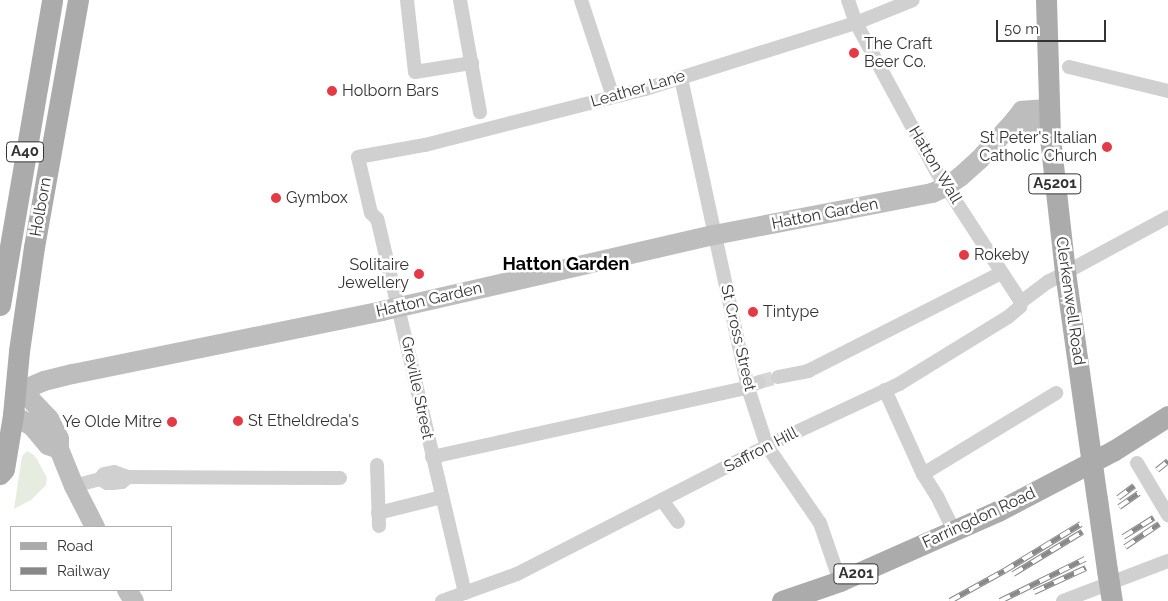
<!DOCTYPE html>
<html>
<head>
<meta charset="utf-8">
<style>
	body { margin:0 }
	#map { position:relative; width:1168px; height:601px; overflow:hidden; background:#fff; font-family:Raleway,sans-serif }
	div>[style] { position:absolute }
	.green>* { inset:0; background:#e6ecdf }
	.minor-tunnel>* { height:14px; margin-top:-7px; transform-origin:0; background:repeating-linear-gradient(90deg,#d6d6d6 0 14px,transparent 0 21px) }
	.minor>* { height:14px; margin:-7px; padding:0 7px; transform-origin:7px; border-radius:7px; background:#d0d0d0 }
	.secondary>* { height:20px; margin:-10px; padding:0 10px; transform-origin:10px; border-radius:10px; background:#bdbdbd }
	.primary>* { height:21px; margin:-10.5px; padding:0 10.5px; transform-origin:10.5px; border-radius:10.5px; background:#ababab }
	.rail>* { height:5.5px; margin-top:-2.75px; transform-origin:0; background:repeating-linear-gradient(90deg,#fff 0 11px,#888 0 22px); box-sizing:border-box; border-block:1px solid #888 }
	.minor-bridge>* { height:14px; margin:-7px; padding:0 7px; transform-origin:7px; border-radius:7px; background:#d0d0d0 }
	.primary-bridge>* { height:21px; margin:-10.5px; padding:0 10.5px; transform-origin:10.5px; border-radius:10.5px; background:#ababab }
	.dots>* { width:14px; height:14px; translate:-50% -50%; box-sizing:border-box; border:2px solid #fff; border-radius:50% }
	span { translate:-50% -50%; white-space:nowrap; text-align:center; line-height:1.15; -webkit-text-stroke:5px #fff; paint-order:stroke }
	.shield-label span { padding:1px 4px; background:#fff; border:1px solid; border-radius:4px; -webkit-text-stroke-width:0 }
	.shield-label { font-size:15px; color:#333; font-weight:700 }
	.poi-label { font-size:16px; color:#333 }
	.left { translate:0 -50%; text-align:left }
	.right { translate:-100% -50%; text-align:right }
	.street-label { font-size:16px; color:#333 }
	.neighbourhood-label { font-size:18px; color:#000; font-weight:700 }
	.legend { position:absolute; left:10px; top:526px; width:162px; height:65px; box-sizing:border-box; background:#fff; border:1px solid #adadad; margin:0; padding:6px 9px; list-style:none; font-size:15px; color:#333 }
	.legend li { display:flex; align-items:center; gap:10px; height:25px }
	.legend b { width:25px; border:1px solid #adadad }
	.scale { position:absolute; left:996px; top:20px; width:110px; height:22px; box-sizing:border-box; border:2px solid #333; border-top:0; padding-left:6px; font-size:15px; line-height:18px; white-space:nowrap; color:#333; -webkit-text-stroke:4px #fff; paint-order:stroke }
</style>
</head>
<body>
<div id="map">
	<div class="green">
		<div style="clip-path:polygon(27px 451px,34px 455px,38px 461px,47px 478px,46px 485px,31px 500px,14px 509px,22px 456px)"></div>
	</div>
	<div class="minor-tunnel">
		<div style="left:759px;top:382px;width:20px;rotate:-15deg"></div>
	</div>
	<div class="minor">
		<div style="left:407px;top:0;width:72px;rotate:83.7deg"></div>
		<div style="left:415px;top:72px;width:58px;rotate:-9deg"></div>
		<div style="left:460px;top:0;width:114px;rotate:79.9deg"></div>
		<div style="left:581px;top:0;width:102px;rotate:71.7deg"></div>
		<div style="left:848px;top:0;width:24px;rotate:71deg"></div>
		<div style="left:856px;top:23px;width:168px;rotate:61.6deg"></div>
		<div style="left:936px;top:171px;width:156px;rotate:57deg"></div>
		<div style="left:1069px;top:67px;width:102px;rotate:13.6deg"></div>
		<div style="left:681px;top:78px;width:317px;rotate:77.8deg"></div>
		<div style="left:748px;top:388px;width:61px;rotate:71.9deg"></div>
		<div style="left:767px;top:446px;width:93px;rotate:55.5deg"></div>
		<div style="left:820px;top:523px;width:61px;rotate:71deg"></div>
		<div style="left:778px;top:377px;width:31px;rotate:-11deg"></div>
		<div style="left:808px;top:371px;width:216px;rotate:-26.9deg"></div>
		<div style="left:885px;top:390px;width:92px;rotate:65.7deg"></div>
		<div style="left:923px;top:474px;width:26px;rotate:58deg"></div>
		<div style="left:937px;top:496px;width:39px;rotate:64deg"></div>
		<div style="left:432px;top:457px;width:317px;rotate:-12.4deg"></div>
		<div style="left:742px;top:389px;width:18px;rotate:-22deg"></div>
		<div style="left:377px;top:465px;width:61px;rotate:88.1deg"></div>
		<div style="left:923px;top:474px;width:156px;rotate:-31.3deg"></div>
		<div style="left:100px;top:479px;width:8px;rotate:30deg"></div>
		<div style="left:107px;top:483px;width:6px"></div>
		<div style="left:113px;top:483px;width:9px;rotate:-6deg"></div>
		<div style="left:122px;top:482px;width:8px;rotate:-40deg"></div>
		<div style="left:74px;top:486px;width:27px;rotate:-15deg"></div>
		<div style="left:100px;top:479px;width:6px;rotate:-51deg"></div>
		<div style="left:104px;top:474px;width:10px;rotate:-11deg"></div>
		<div style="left:114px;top:472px;width:15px;rotate:20deg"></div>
		<div style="left:128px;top:477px;width:212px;rotate:0.3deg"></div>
		<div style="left:662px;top:500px;width:27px;rotate:54deg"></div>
		<div style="left:378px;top:513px;width:66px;rotate:-14deg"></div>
		<div style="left:465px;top:593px;width:384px;rotate:-103.2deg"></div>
		<div style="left:377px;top:219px;width:8px;rotate:-135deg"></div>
		<div style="left:371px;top:213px;width:57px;rotate:-103.1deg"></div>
		<div style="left:358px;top:157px;width:68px;rotate:-10.2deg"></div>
		<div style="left:425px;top:145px;width:227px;rotate:-14.3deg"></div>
		<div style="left:645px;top:89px;width:221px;rotate:-17.4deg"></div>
		<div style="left:856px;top:23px;width:61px;rotate:-22deg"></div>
		<div style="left:442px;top:601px;width:80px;rotate:-19.8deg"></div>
		<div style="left:517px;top:574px;width:292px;rotate:-27.1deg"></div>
		<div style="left:777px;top:441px;width:135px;rotate:-25deg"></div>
		<div style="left:899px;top:384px;width:128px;rotate:-31.6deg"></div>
		<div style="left:1008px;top:317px;width:16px;rotate:-40deg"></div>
		<div style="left:1020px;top:307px;width:5px;rotate:-79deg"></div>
		<div style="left:1021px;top:302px;width:34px;rotate:-37deg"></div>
		<div style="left:1048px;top:282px;width:136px;rotate:-28.4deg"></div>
		<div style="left:1063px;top:601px;width:112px;rotate:-20.9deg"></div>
	</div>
	<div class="secondary">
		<div style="left:1048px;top:109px;width:26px;rotate:176deg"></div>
		<div style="left:1022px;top:111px;width:11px;rotate:128deg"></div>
		<div style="left:1015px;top:120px;width:7px;rotate:34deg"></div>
		<div style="left:1021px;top:124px;width:28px;rotate:-2deg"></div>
		<div style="left:17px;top:385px;width:47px;rotate:46.7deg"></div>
		<div style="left:49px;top:419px;width:22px;rotate:63deg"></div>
		<div style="left:59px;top:439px;width:10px;rotate:90deg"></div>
		<div style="left:59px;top:449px;width:40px;rotate:68deg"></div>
		<div style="left:74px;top:486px;width:46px;rotate:62.9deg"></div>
		<div style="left:23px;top:390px;width:23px;rotate:-23deg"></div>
		<div style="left:44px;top:381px;width:30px;rotate:-14deg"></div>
		<div style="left:73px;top:374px;width:315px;rotate:-11.5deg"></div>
		<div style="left:382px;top:311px;width:341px;rotate:-12.9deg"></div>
		<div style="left:714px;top:235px;width:222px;rotate:-10.9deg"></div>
		<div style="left:932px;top:193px;width:15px;rotate:-23deg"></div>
		<div style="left:946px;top:187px;width:17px;rotate:-36deg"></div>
		<div style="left:960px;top:177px;width:25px;rotate:-42deg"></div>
		<div style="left:979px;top:160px;width:54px;rotate:-48deg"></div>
		<div style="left:13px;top:415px;width:22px;rotate:30deg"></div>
		<div style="left:32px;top:426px;width:25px;rotate:50deg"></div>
		<div style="left:48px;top:445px;width:12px;rotate:20deg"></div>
		<div style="left:127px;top:590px;width:13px;rotate:58deg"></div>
	</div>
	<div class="primary">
		<div style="left:1046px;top:0;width:138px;rotate:88.3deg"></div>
		<div style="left:1050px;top:138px;width:135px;rotate:83.6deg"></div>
		<div style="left:1065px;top:272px;width:229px;rotate:82deg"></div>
		<div style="left:0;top:305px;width:309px;rotate:-80.3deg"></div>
		<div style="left:0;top:474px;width:6px;rotate:-51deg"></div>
		<div style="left:4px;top:469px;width:55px;rotate:-80.5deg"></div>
		<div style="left:13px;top:415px;width:64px;rotate:-84.6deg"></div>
		<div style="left:19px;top:351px;width:105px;rotate:-81.8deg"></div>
		<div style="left:34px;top:247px;width:251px;rotate:-79.9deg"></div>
		<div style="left:1107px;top:570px;width:31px;rotate:81deg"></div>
		<div style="left:782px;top:601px;width:61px;rotate:-19deg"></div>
		<div style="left:840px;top:581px;width:173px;rotate:-23.9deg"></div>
		<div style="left:998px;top:511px;width:130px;rotate:-27.6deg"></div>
		<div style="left:1113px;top:451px;width:65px;rotate:-32.5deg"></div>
	</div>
	<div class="rail">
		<div style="left:1157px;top:470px;width:14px;rotate:-39deg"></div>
		<div style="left:1118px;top:498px;width:20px;rotate:-37deg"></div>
		<div style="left:1119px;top:507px;width:24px;rotate:-35deg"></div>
		<div style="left:1123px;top:537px;width:36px;rotate:-32deg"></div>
		<div style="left:1125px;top:547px;width:41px;rotate:-34.1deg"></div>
		<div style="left:1013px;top:574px;width:81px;rotate:-31.3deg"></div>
		<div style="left:1034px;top:592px;width:57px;rotate:-24.8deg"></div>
		<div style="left:950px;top:601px;width:62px;rotate:-29.1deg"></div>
		<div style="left:1004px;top:571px;width:90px;rotate:-31.4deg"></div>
		<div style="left:1000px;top:601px;width:95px;rotate:-26.3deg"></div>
	</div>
	<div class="minor-bridge">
		<div style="left:1137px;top:463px;width:61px;rotate:59.2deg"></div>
	</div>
	<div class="primary-bridge">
		<div style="left:1097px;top:499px;width:72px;rotate:82deg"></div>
	</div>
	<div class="dots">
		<div style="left:854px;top:53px;background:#e63946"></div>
		<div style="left:332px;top:91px;background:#e63946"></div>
		<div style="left:1107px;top:147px;background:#e63946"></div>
		<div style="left:276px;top:198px;background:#e63946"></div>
		<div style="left:964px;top:255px;background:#e63946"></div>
		<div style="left:419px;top:274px;background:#e63946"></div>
		<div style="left:753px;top:312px;background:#e63946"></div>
		<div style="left:238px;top:421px;background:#e63946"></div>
		<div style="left:172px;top:422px;background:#e63946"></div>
	</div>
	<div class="shield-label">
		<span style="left:25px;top:152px">A40</span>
		<span style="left:1055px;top:184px">A5201</span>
		<span style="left:856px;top:574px">A201</span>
	</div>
	<div class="poi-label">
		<span class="left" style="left:864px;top:53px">The Craft<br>Beer Co.</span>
		<span class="left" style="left:342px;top:91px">Holborn Bars</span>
		<span class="right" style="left:1097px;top:147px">St Peter's Italian<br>Catholic Church</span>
		<span class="left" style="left:286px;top:198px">Gymbox</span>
		<span class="left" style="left:974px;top:255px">Rokeby</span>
		<span class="right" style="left:409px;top:274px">Solitaire<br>Jewellery</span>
		<span class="left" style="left:763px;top:312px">Tintype</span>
		<span class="left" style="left:248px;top:421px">St Etheldreda's</span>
		<span class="right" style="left:162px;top:422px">Ye Olde Mitre</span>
	</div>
	<div class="street-label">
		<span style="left:638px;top:89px;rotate:-16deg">Leather Lane</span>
		<span style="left:935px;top:165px;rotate:59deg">Hatton Wall</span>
		<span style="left:41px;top:207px;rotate:-80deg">Holborn</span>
		<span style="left:825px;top:214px;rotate:-11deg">Hatton Garden</span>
		<span style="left:429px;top:300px;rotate:-13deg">Hatton Garden</span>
		<span style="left:1070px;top:301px;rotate:82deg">Clerkenwell Road</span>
		<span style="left:738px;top:338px;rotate:77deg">St Cross Street</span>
		<span style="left:417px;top:388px;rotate:78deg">Greville Street</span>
		<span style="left:761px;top:450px;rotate:-27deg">Saffron Hill</span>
		<span style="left:979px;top:518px;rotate:-25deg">Farringdon Road</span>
	</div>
	<div class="neighbourhood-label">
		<span style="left:566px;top:264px">Hatton Garden</span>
	</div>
	<ul class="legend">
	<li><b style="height:6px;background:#ababab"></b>Road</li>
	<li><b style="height:6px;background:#888"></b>Railway</li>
	</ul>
	<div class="scale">50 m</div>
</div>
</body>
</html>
